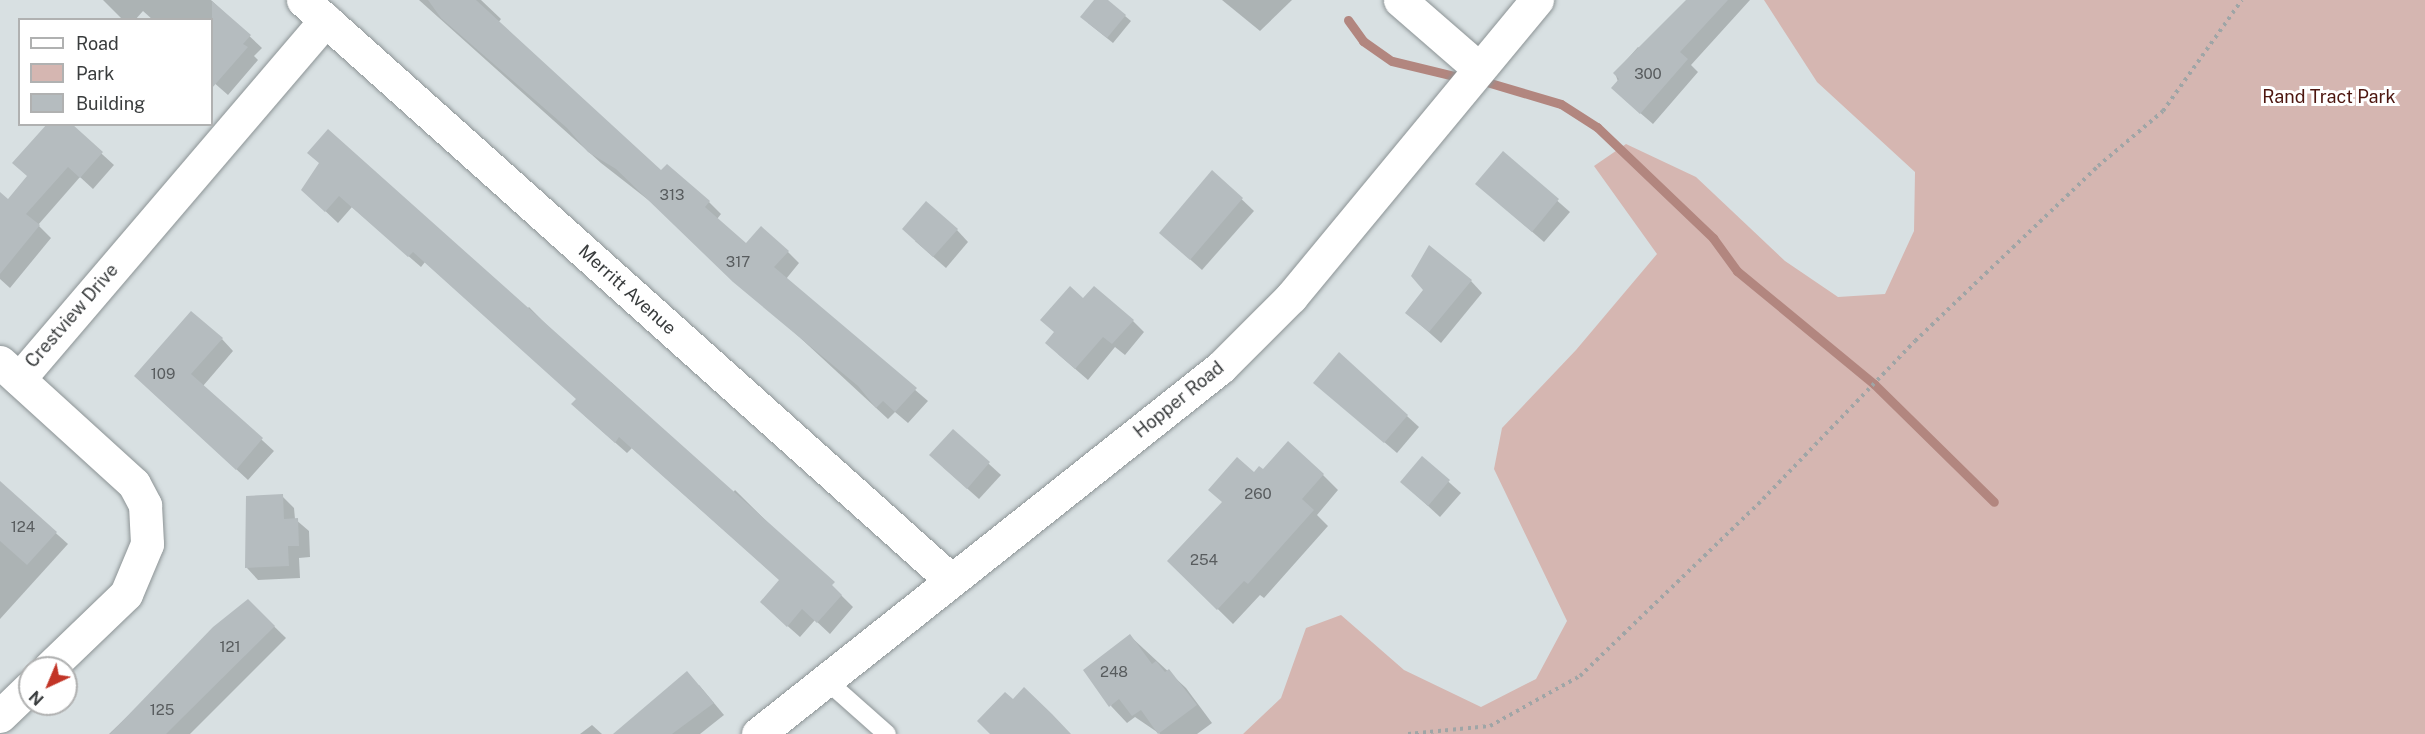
<!DOCTYPE html>
<html>
<head>
<meta charset="utf-8">
<style>
	body { margin:0 }
	#map { position:relative; width:2425px; height:734px; overflow:hidden; background:#d8e0e2; font-family:"Public Sans",sans-serif }
	div>[style] { position:absolute }
	.green>* { inset:0; background:#d5b6b1 }
	.shadow>* { inset:0; background:#0003 }
	.stream>* { height:9px; margin:-4.5px; padding:0 4.5px; transform-origin:4.5px; border-radius:4.5px; background:#b2867f }
	.building>* { inset:0; background:#b5bcbf }
	.path>* { height:4px; margin-top:-2px; transform-origin:0; background:repeating-linear-gradient(90deg,#9fa5a6 0 3px,transparent 0 7.5px) }
	.roads { filter:drop-shadow(0 0 2px #8c9395) drop-shadow(0 0 2px #8c9395) }
	.service>* { height:18px; margin:-9px; padding:0 9px; transform-origin:9px; border-radius:9px; background:#fff }
	.minor>* { height:33px; margin:-16.5px; padding:0 16.5px; transform-origin:16.5px; border-radius:16.5px; background:#fff }
	span { translate:-50% -50%; white-space:nowrap; text-align:center; line-height:1.15; -webkit-text-stroke:6px #fff; paint-order:stroke }
	.number-label { font-size:15px; color:#585c5e }
	.number-label span { -webkit-text-stroke-width:0 }
	.park-label { font-size:18px; color:#4d160f }
	.street-label { font-size:18px; color:#393c3d }
	.legend { position:absolute; left:18px; top:18px; width:195px; height:108px; box-sizing:border-box; background:#fff; border:2px solid #b0b1b1; margin:0; padding:8px 10px; list-style:none; font-size:18px; color:#393c3d }
	.legend li { display:flex; align-items:center; gap:12px; height:30px }
	.legend b { width:30px; border:2px solid #b0b1b1 }
	.north { position:absolute; left:18px; top:656px; width:60px; height:60px; box-sizing:border-box; background:#fff; border:2px solid #b0b1b1; border-radius:50%; rotate:224deg; font-size:16px; font-weight:700; line-height:24px; text-align:center; color:#393c3d }
	.north::after { content:''; display:block; margin:auto; width:21px; height:27px; background:#c23527; clip-path:polygon(50% 0,100% 100%,50% 72%,0 100%) }
</style>
</head>
<body>
<div id="map">
	<div class="green">
		<div style="clip-path:polygon(1764px 0,2425px 0,2425px 734px,1243px 734px,1281px 698px,1306px 628px,1341px 615px,1404px 670px,1481px 707px,1536px 679px,1567px 621px,1494px 469px,1502px 428px,1576px 350px,1657px 254px,1594px 166px,1626px 144px,1696px 177px,1785px 261px,1838px 297px,1885px 294px,1914px 231px,1915px 172px,1817px 82px)"></div>
	</div>
	<div class="shadow">
		<div style="clip-path:polygon(103px 0,211px 0,262px 48px,254px 56px,258px 60px,228px 95px,212px 81px,212px 20px,153px 20px,143px 11px,135px 20px,123px 20px)"></div>
		<div style="clip-path:polygon(419px 0,481px 0,501px 19px,498px 23px,661px 172px,667px 166px,709px 202px,721px 214px,717px 219px,747px 245px,788px 252px,799px 263px,786px 279px,928px 401px,908px 423px,895px 412px,888px 419px,665px 213px,601px 163px)"></div>
		<div style="clip-path:polygon(1096px 0,1106px 0,1131px 21px,1113px 43px,1088px 23px)"></div>
		<div style="clip-path:polygon(1222px 0,1292px 0,1260px 31px)"></div>
		<div style="clip-path:polygon(1688px 0,1750px 0,1691px 65px,1698px 72px,1653px 124px,1624px 99px,1615px 73px,1638px 47px,1643px 51px)"></div>
		<div style="clip-path:polygon(69px 124px,114px 165px,93px 189px,80px 177px,38px 225px,51px 238px,10px 288px,0 279px,0 211px)"></div>
		<div style="clip-path:polygon(1503px 153px,1570px 212px,1544px 242px,1477px 184px)"></div>
		<div style="clip-path:polygon(1213px 172px,1254px 211px,1202px 270px,1173px 244px)"></div>
		<div style="clip-path:polygon(303px 190px,403px 197px,525px 311px,529px 307px,608px 387px,611px 382px,732px 494px,735px 490px,853px 607px,830px 634px,815px 620px,800px 637px,774px 614px,781px 581px,632px 448px,627px 453px,585px 416px,578px 399px,425px 262px,421px 267px,352px 207px,338px 223px)"></div>
		<div style="clip-path:polygon(957px 230px,968px 242px,946px 268px,915px 241px)"></div>
		<div style="clip-path:polygon(1471px 281px,1482px 293px,1441px 343px,1407px 313px)"></div>
		<div style="clip-path:polygon(1083px 300px,1133px 321px,1144px 332px,1125px 355px,1115px 347px,1088px 380px,1058px 354px,1055px 333px)"></div>
		<div style="clip-path:polygon(222px 339px,233px 351px,203px 386px,274px 451px,248px 480px,148px 388px)"></div>
		<div style="clip-path:polygon(1315px 383px,1407px 416px,1419px 427px,1397px 453px)"></div>
		<div style="clip-path:polygon(953px 431px,1001px 475px,979px 499px,943px 467px)"></div>
		<div style="clip-path:polygon(1422px 458px,1461px 493px,1440px 517px,1402px 482px)"></div>
		<div style="clip-path:polygon(1263px 471px,1323px 475px,1338px 490px,1317px 515px,1328px 526px,1264px 598px,1260px 595px,1233px 624px,1169px 561px,1254px 474px)"></div>
		<div style="clip-path:polygon(0 483px,68px 544px,0 619px)"></div>
		<div style="clip-path:polygon(282px 496px,294px 508px,295px 519px,309px 531px,310px 557px,299px 558px,300px 578px,258px 580px,247px 568px)"></div>
		<div style="clip-path:polygon(248px 601px,286px 638px,190px 734px,109px 734px)"></div>
		<div style="clip-path:polygon(1130px 636px,1186px 688px,1212px 723px,1197px 734px,1160px 734px,1135px 717px,1127px 723px,1111px 706px)"></div>
		<div style="clip-path:polygon(699px 685px,724px 715px,700px 734px,615px 734px)"></div>
		<div style="clip-path:polygon(592px 725px,602px 734px,580px 734px)"></div>
	</div>
	<div class="stream">
		<div style="left:1348px;top:20px;width:26px;rotate:54deg"></div>
		<div style="left:1363px;top:41px;width:35px;rotate:35deg"></div>
		<div style="left:1392px;top:61px;width:73px;rotate:13.5deg"></div>
		<div style="left:1480px;top:80px;width:84px;rotate:16.5deg"></div>
		<div style="left:1561px;top:104px;width:43px;rotate:32.6deg"></div>
		<div style="left:1597px;top:127px;width:161px;rotate:43.7deg"></div>
		<div style="left:1713px;top:238px;width:41px;rotate:54deg"></div>
		<div style="left:1737px;top:271px;width:178px;rotate:39.5deg"></div>
		<div style="left:1874px;top:384px;width:168px;rotate:44.5deg"></div>
	</div>
	<div class="building">
		<div style="clip-path:polygon(428px 0,476px 0,661px 170px,667px 164px,710px 201px,705px 207px,746px 243px,761px 226px,789px 251px,774px 267px,917px 388px,895px 412px,883px 401px,876px 408px,858px 386px,733px 282px,616px 169px,588px 152px,567px 128px,441px 18px)"></div>
		<div style="clip-path:polygon(1094px 0,1108px 0,1126px 15px,1107px 38px,1080px 17px)"></div>
		<div style="clip-path:polygon(1686px 0,1728px 0,1680px 52px,1688px 59px,1640px 114px,1611px 88px,1619px 79px,1613px 73px)"></div>
		<div style="clip-path:polygon(212px 1px,251px 35px,243px 44px,248px 47px,212px 88px)"></div>
		<div style="clip-path:polygon(47px 124px,72px 124px,103px 152px,80px 178px,68px 167px,26px 214px,40px 225px,0 274px,0 192px,8px 199px,27px 176px,12px 163px)"></div>
		<div style="clip-path:polygon(328px 129px,835px 582px,832px 585px,842px 595px,817px 623px,802px 609px,787px 627px,760px 602px,779px 580px,619px 437px,615px 443px,571px 404px,576px 399px,413px 252px,408px 257px,339px 196px,325px 212px,301px 190px,319px 163px,307px 153px)"></div>
		<div style="clip-path:polygon(1503px 151px,1559px 199px,1532px 232px,1475px 184px)"></div>
		<div style="clip-path:polygon(1212px 170px,1243px 198px,1190px 260px,1159px 233px)"></div>
		<div style="clip-path:polygon(926px 201px,958px 229px,933px 257px,902px 229px)"></div>
		<div style="clip-path:polygon(1429px 245px,1472px 280px,1429px 332px,1405px 313px,1423px 290px,1411px 276px)"></div>
		<div style="clip-path:polygon(1070px 286px,1083px 298px,1094px 286px,1134px 320px,1112px 344px,1103px 337px,1075px 369px,1045px 343px,1054px 332px,1040px 320px)"></div>
		<div style="clip-path:polygon(191px 311px,223px 338px,191px 374px,263px 438px,236px 470px,134px 376px)"></div>
		<div style="clip-path:polygon(1339px 352px,1408px 415px,1384px 443px,1313px 383px)"></div>
		<div style="clip-path:polygon(953px 429px,990px 462px,967px 489px,929px 455px)"></div>
		<div style="clip-path:polygon(1288px 441px,1324px 474px,1302px 499px,1314px 510px,1248px 584px,1244px 581px,1217px 610px,1167px 561px,1222px 502px,1208px 490px,1237px 457px,1254px 472px,1259px 466px,1263px 469px)"></div>
		<div style="clip-path:polygon(1422px 456px,1450px 480px,1428px 506px,1400px 482px)"></div>
		<div style="clip-path:polygon(0 481px,57px 532px,27px 565px,0 541px)"></div>
		<div style="clip-path:polygon(283px 494px,284px 519px,298px 518px,299px 546px,288px 546px,289px 566px,245px 568px,246px 496px)"></div>
		<div style="clip-path:polygon(248px 599px,275px 626px,166px 734px,110px 734px,213px 627px)"></div>
		<div style="clip-path:polygon(1130px 634px,1152px 664px,1156px 661px,1165px 672px,1169px 669px,1197px 705px,1158px 734px,1141px 710px,1132px 716px,1119px 699px,1109px 707px,1083px 670px)"></div>
		<div style="clip-path:polygon(687px 671px,714px 703px,672px 734px,613px 734px)"></div>
		<div style="clip-path:polygon(1024px 687px,1052px 714px,1071px 734px,990px 734px,977px 721px,1005px 692px,1013px 699px)"></div>
	</div>
	<div class="path">
		<div style="left:1408px;top:734px;width:82px;rotate:-5.6deg"></div>
		<div style="left:1490px;top:726px;width:103px;rotate:-29.1deg"></div>
		<div style="left:1580px;top:676px;width:255px;rotate:-44deg"></div>
		<div style="left:1763px;top:499px;width:219px;rotate:-46.1deg"></div>
		<div style="left:1915px;top:341px;width:253px;rotate:-43.7deg"></div>
		<div style="left:2098px;top:166px;width:85px;rotate:-40.2deg"></div>
		<div style="left:2163px;top:111px;width:136px;rotate:-54.6deg"></div>
	</div>
	<div class="roads">
		<div class="service">
			<div style="left:827px;top:681px;width:80px;rotate:41.5deg"></div>
		</div>
		<div class="minor">
			<div style="left:303px;top:0;width:870px;rotate:41.83deg"></div>
			<div style="left:1400px;top:0;width:102px;rotate:41deg"></div>
			<div style="left:0;top:362px;width:181px;rotate:42.3deg"></div>
			<div style="left:134px;top:484px;width:24px;rotate:62deg"></div>
			<div style="left:145px;top:505px;width:39px;rotate:87deg"></div>
			<div style="left:147px;top:544px;width:54px;rotate:112.8deg"></div>
			<div style="left:126px;top:594px;width:107px;rotate:136.1deg"></div>
			<div style="left:19px;top:379px;width:472px;rotate:-49.5deg"></div>
			<div style="left:0;top:716px;width:42px;rotate:-44deg"></div>
			<div style="left:758px;top:734px;width:591px;rotate:-38.4deg"></div>
			<div style="left:1221px;top:367px;width:99px;rotate:-45deg"></div>
			<div style="left:1291px;top:297px;width:386px;rotate:-50.4deg"></div>
		</div>
	</div>
	<div class="number-label">
		<span style="left:1648px;top:74px">300</span>
		<span style="left:672px;top:195px">313</span>
		<span style="left:738px;top:262px">317</span>
		<span style="left:163px;top:374px">109</span>
		<span style="left:1258px;top:494px">260</span>
		<span style="left:23px;top:527px">124</span>
		<span style="left:1204px;top:560px">254</span>
		<span style="left:230px;top:647px">121</span>
		<span style="left:1114px;top:672px">248</span>
		<span style="left:162px;top:710px">125</span>
	</div>
	<div class="park-label">
		<span style="left:2329px;top:97px">Rand Tract Park</span>
	</div>
	<div class="street-label">
		<span style="left:627px;top:290px;rotate:42deg">Merritt Avenue</span>
		<span style="left:72px;top:316px;rotate:-49deg">Crestview Drive</span>
		<span style="left:1179px;top:400px;rotate:-39deg">Hopper Road</span>
	</div>
	<ul class="legend">
	<li><b style="height:8px;background:#fff"></b>Road</li>
	<li><b style="height:16px;background:#d5b6b1"></b>Park</li>
	<li><b style="height:16px;background:#b5bcbf"></b>Building</li>
	</ul>
	<div class="north">N</div>
</div>
</body>
</html>
